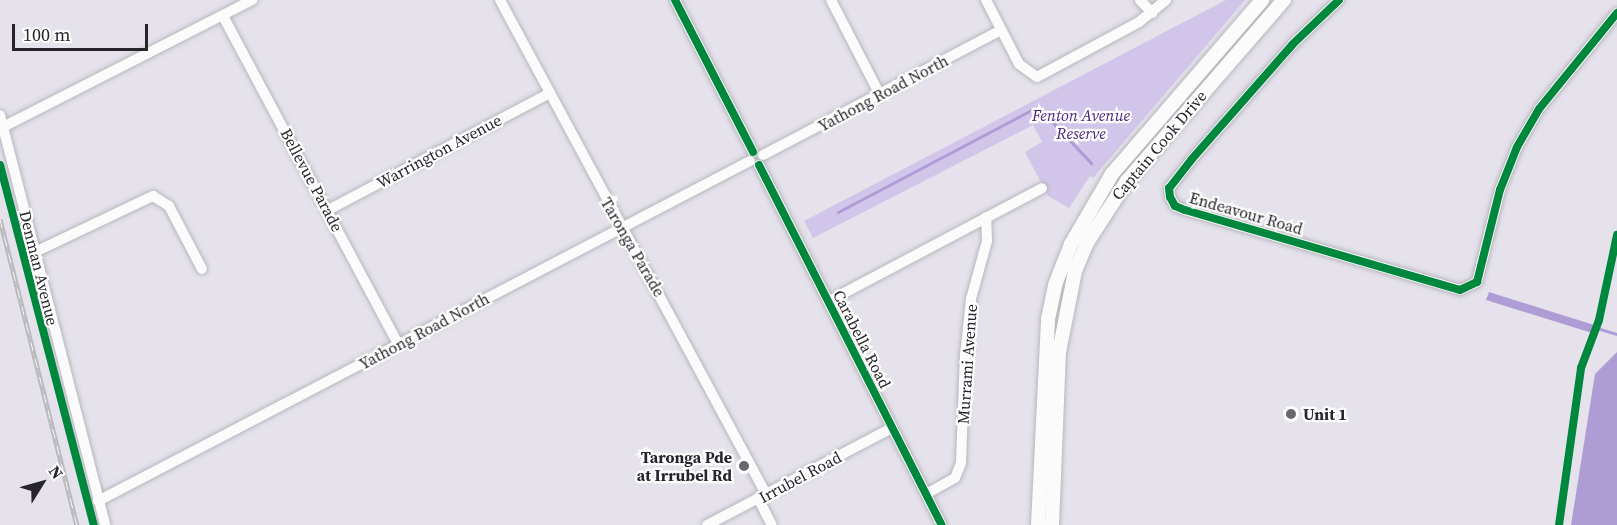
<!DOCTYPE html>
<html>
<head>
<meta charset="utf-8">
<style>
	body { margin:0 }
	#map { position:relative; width:1617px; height:525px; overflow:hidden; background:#e5e2ec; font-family:"Source Serif 4",serif }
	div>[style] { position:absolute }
	.green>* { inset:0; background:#d1c6e9 }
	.water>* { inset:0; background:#ae9dd4 }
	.stream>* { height:3px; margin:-1.5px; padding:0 1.5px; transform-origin:1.5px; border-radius:1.5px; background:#ae9dd4 }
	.roads { filter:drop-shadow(0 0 2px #b8b6bd) drop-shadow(0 0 2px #b8b6bd) }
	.minor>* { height:10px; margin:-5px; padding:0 5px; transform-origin:5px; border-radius:5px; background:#fbfbfc }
	.major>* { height:14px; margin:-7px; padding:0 7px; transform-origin:7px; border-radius:7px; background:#fbfbfc }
	.rail>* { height:5px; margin-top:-2.5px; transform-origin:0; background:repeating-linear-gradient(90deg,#fff 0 9px,#bababc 0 18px); box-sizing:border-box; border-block:2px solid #bababc }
	.cycleway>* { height:8px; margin:-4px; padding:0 4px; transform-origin:4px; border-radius:4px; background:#00873e }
	.dots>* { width:16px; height:16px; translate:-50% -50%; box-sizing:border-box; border:3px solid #fff; border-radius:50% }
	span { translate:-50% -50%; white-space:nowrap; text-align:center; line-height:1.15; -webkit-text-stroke:4.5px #fff; paint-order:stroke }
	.street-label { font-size:16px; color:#27252b }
	.park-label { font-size:16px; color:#4a257d; font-style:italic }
	.poi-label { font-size:16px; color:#27252b; font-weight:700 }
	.left { translate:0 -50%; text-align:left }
	.right { translate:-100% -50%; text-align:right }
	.north { position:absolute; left:12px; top:453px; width:60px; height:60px; -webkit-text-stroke:4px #fff; paint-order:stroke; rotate:53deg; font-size:16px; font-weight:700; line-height:24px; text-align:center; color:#27252b }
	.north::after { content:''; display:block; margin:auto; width:21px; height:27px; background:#27252b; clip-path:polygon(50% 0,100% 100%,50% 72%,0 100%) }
	.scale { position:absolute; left:12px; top:24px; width:136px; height:27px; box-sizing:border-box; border:3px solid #27252b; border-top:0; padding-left:8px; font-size:18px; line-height:21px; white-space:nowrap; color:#27252b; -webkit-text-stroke:4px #fff; paint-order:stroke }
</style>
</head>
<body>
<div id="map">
	<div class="green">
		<div style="clip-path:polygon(1226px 0,1245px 0,1093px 178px,1090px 176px,1069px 208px,1048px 196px,1025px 152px,1042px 142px,1033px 125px,813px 238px,804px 221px)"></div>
	</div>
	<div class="water">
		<div style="clip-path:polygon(1489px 292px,1594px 325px,1592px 333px,1486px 300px)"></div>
		<div style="clip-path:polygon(1617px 352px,1617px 525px,1571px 525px,1595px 374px)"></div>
	</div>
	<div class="stream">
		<div style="left:838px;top:212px;width:221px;rotate:-27.8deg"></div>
		<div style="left:1033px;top:109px;width:12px;rotate:20deg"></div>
		<div style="left:1044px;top:113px;width:69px;rotate:46.8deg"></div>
		<div style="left:1590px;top:326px;width:28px;rotate:17deg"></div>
	</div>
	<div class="roads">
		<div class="minor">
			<div style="left:500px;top:0;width:561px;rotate:61.7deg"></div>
			<div style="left:675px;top:0;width:171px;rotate:62.8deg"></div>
			<div style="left:831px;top:0;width:107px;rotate:62.7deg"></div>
			<div style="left:986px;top:0;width:72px;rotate:62.7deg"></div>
			<div style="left:1019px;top:64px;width:22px;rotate:36deg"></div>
			<div style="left:1037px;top:77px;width:116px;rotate:-28.3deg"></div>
			<div style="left:1139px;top:22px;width:35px;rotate:-39deg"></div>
			<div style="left:1140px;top:0;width:18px;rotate:47deg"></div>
			<div style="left:1339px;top:0;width:64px;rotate:136.3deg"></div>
			<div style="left:1293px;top:44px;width:153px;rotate:131.3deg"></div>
			<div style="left:1192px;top:159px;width:37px;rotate:128deg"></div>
			<div style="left:1169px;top:188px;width:9px;rotate:84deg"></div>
			<div style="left:1170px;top:197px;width:10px;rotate:61deg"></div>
			<div style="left:1175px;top:206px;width:11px;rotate:22deg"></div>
			<div style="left:1185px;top:210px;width:286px;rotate:16.2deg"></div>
			<div style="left:1460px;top:290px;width:19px;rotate:-25deg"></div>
			<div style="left:1477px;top:282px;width:95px;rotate:-76deg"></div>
			<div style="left:1500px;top:190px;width:46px;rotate:-68.4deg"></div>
			<div style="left:1517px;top:147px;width:44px;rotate:-59.9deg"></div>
			<div style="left:1539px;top:109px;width:124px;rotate:-50.9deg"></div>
			<div style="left:223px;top:16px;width:372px;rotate:61.9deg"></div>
			<div style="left:0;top:115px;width:423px;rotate:75.6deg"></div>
			<div style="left:3px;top:127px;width:280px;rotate:-27deg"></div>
			<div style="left:763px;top:155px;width:269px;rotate:-27.7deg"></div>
			<div style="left:759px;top:165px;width:404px;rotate:63.1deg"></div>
			<div style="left:328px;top:210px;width:251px;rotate:-27.8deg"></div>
			<div style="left:35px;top:252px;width:131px;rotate:-25.4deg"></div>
			<div style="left:153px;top:196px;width:19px;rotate:32deg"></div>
			<div style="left:169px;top:206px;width:71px;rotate:62.4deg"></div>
			<div style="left:829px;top:301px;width:241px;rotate:-27.9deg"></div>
			<div style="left:926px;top:494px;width:33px;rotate:-29deg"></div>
			<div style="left:955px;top:478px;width:16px;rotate:-68deg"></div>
			<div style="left:961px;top:463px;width:107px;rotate:-87.9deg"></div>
			<div style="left:965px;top:356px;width:57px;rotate:-84deg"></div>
			<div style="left:971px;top:299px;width:60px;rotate:-74.6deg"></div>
			<div style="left:987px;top:241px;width:24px;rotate:-92deg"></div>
			<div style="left:758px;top:498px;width:30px;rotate:63deg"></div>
			<div style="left:98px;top:501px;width:735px;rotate:-27.54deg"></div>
			<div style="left:707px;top:525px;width:209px;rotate:-27.7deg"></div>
		</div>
		<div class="major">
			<div style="left:1038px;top:525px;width:206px;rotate:-87.2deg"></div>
			<div style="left:1048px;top:319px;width:35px;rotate:-78deg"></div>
			<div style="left:1055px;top:285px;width:44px;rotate:-68.7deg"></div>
			<div style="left:1071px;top:244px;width:81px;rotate:-59.6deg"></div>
			<div style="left:1112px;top:174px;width:230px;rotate:-49.2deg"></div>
			<div style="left:1052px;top:525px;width:173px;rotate:-87.7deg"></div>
			<div style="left:1059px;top:352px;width:83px;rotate:-78.8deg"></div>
			<div style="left:1075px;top:271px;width:33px;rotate:-67deg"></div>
			<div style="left:1088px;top:241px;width:72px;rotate:-57deg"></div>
			<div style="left:1127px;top:181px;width:240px;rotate:-49.1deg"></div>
		</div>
	</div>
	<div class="rail">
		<div style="left:0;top:219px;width:316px;rotate:75.9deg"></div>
	</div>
	<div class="cycleway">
		<div style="left:675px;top:0;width:171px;rotate:62.8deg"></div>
		<div style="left:1339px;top:0;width:64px;rotate:136.3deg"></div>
		<div style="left:1293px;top:44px;width:153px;rotate:131.3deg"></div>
		<div style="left:1192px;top:159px;width:37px;rotate:128deg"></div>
		<div style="left:1169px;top:188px;width:9px;rotate:84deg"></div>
		<div style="left:1170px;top:197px;width:10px;rotate:61deg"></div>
		<div style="left:1175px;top:206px;width:11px;rotate:22deg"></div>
		<div style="left:1185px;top:210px;width:286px;rotate:16.2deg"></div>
		<div style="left:1460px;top:290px;width:19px;rotate:-25deg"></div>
		<div style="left:1477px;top:282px;width:95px;rotate:-76deg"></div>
		<div style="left:1500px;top:190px;width:46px;rotate:-68.4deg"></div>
		<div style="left:1517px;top:147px;width:44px;rotate:-59.9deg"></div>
		<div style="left:1539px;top:109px;width:124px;rotate:-50.9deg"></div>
		<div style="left:0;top:165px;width:372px;rotate:75.4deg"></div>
		<div style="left:759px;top:165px;width:404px;rotate:63.1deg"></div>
		<div style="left:1559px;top:525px;width:159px;rotate:-82deg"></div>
		<div style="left:1581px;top:368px;width:51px;rotate:-69.4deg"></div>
		<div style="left:1599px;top:320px;width:87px;rotate:-78deg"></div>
	</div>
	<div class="dots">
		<div style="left:1291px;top:414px;background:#6a676f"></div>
		<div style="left:744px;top:466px;background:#6a676f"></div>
	</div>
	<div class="street-label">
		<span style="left:883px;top:93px;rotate:-28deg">Yathong Road North</span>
		<span style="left:1159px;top:145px;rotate:-50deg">Captain Cook Drive</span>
		<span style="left:439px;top:151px;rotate:-28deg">Warrington Avenue</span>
		<span style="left:312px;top:180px;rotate:62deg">Bellevue Parade</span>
		<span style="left:1246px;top:213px;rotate:16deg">Endeavour Road</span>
		<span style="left:633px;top:247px;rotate:60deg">Taronga Parade</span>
		<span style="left:39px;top:268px;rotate:76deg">Denman Avenue</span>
		<span style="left:424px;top:331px;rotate:-28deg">Yathong Road North</span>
		<span style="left:862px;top:339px;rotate:63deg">Carabella Road</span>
		<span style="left:967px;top:364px;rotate:-86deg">Murrami Avenue</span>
		<span style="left:800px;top:477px;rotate:-28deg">Irrubel Road</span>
	</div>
	<div class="park-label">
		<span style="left:1081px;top:124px">Fenton Avenue<br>Reserve</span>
	</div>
	<div class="poi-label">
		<span class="left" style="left:1303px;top:414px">Unit 1</span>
		<span class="right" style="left:732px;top:466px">Taronga Pde<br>at Irrubel Rd</span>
	</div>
	<div class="north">N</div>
	<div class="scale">100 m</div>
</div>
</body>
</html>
